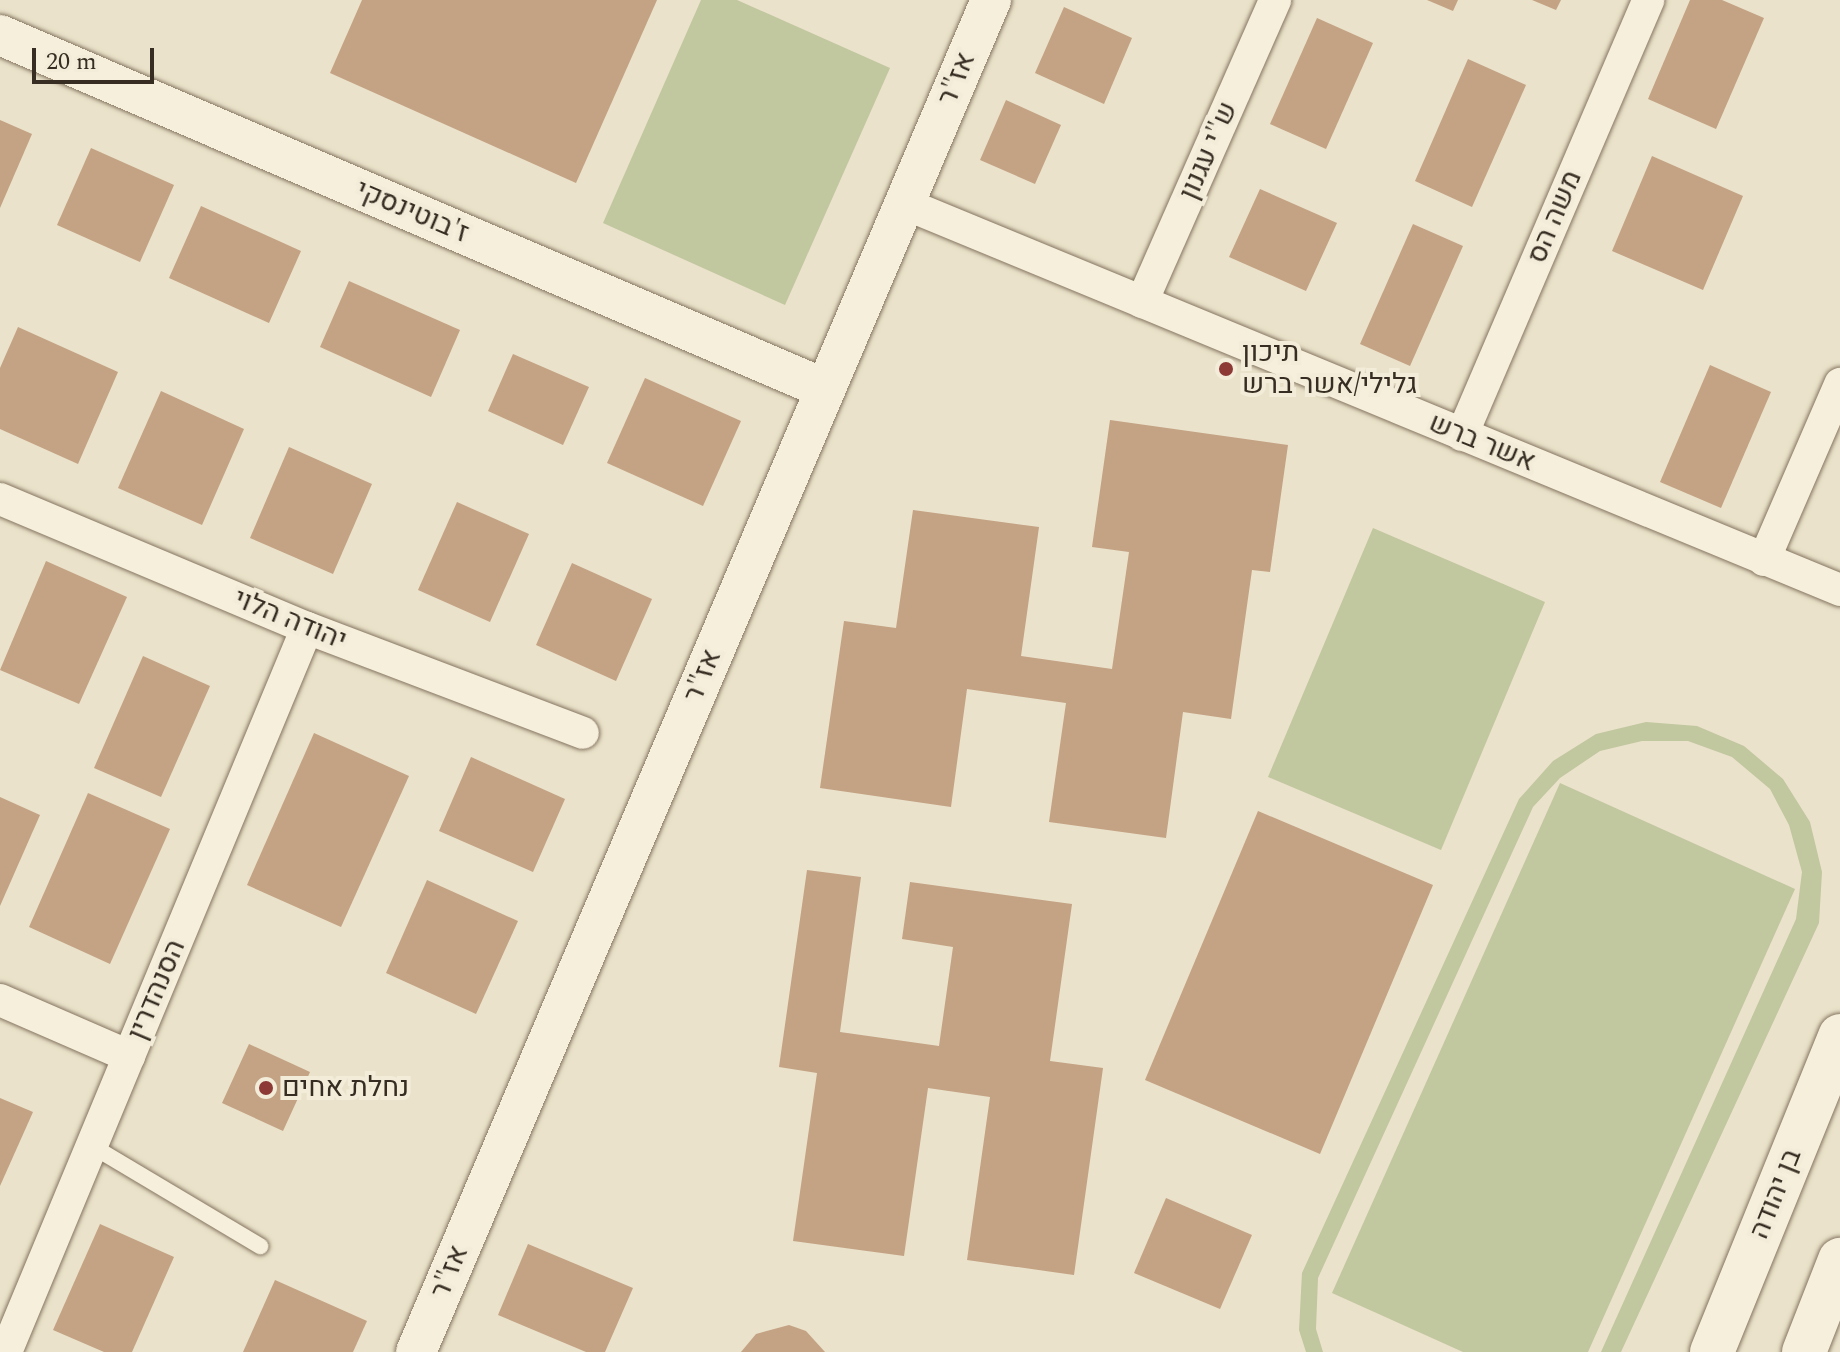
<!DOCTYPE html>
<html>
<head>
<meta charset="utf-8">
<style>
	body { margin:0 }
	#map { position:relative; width:1840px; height:1352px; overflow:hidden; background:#eae2ca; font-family:Spectral,Heebo,serif }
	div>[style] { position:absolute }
	.green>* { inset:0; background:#c1c79f }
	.building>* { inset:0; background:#c4a284 }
	.roads { filter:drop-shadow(0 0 2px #857560) drop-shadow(0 0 2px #857560) }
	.service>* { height:16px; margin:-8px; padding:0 8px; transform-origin:8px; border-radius:8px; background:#f6efdc }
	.minor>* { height:32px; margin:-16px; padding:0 16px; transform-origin:16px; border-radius:16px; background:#f6efdc }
	.tertiary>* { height:40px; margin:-20px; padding:0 20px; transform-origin:20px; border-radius:20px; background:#f6efdc }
	.secondary>* { height:44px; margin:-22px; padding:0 22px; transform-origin:22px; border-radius:22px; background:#f6efdc }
	.dots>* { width:22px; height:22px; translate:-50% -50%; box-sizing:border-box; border:4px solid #f2ecd9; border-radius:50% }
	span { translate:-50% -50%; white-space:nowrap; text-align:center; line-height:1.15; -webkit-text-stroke:8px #f2ecd9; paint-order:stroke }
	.street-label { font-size:28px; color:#372d22 }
	.poi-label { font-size:28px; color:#372d22 }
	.left { translate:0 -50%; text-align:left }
	.scale { position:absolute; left:32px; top:48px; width:122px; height:36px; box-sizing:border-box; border:4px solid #372d22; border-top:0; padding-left:10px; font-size:24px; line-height:28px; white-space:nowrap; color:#372d22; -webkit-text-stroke:6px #f2ecd9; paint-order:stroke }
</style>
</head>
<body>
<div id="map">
	<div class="green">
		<div style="clip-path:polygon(701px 0,737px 0,890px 68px,785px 305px,603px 223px)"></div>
		<div style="clip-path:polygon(1373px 528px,1545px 602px,1441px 850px,1268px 777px)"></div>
		<div style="clip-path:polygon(1646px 722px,1697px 726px,1744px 746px,1783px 779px,1810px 822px,1822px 872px,1819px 923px,1621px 1352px,1601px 1352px,1796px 919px,1802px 872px,1789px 825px,1770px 789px,1732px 757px,1688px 741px,1642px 741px,1600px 751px,1560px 778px,1533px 807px,1318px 1278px,1316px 1329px,1323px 1352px,1306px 1352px,1299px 1330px,1302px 1273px,1519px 799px,1553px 761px,1596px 734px)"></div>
		<div style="clip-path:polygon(1560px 783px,1795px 889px,1588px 1352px,1463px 1352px,1332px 1293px)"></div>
	</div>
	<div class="building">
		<div style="clip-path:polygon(362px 0,657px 0,576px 183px,330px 73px)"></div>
		<div style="clip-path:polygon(1427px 0,1458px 0,1453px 11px)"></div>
		<div style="clip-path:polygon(1532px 0,1561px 0,1556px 10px)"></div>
		<div style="clip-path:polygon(1690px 0,1722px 0,1764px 18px,1716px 129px,1648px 99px)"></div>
		<div style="clip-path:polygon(1064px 7px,1132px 38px,1104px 104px,1035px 73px)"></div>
		<div style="clip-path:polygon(1317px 18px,1373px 43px,1326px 149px,1270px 124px)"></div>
		<div style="clip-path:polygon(1468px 59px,1526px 85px,1472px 207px,1415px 181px)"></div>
		<div style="clip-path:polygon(1006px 100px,1061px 125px,1035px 184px,980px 160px)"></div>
		<div style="clip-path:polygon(0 120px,32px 134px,0 208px)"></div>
		<div style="clip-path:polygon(91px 148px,174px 185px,140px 262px,57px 225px)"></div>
		<div style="clip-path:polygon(1652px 156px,1743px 196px,1703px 290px,1612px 251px)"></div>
		<div style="clip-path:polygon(1260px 189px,1337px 223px,1306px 291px,1229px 257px)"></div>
		<div style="clip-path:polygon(201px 206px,301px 251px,269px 323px,169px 278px)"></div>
		<div style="clip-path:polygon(1413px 224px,1463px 246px,1410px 366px,1360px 344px)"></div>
		<div style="clip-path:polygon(349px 281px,460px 330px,431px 397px,320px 347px)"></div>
		<div style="clip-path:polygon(18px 327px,118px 372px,78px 464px,0 429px,0 368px)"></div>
		<div style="clip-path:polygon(513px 354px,589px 387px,563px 445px,488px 411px)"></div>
		<div style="clip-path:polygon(1710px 365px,1771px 392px,1721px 508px,1660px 482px)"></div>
		<div style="clip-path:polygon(645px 378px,741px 421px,703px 506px,607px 463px)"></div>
		<div style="clip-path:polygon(161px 391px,244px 429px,202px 525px,118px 488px)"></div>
		<div style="clip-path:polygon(1110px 420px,1288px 445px,1270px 572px,1252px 570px,1231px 719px,1183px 712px,1166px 838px,1049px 822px,1066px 703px,967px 689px,951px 807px,820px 788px,844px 621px,896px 628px,913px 510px,1039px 527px,1021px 656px,1112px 669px,1129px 552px,1092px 547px)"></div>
		<div style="clip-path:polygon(289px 447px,372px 484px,333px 574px,250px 538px)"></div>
		<div style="clip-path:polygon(457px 502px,529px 534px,490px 622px,418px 590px)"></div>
		<div style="clip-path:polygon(46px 561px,127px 597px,79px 704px,0 670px)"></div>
		<div style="clip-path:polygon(572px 563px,652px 599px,616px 681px,536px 645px)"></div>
		<div style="clip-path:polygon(143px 656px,210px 686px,161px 797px,94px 768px)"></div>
		<div style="clip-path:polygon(314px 733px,409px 776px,341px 927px,247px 885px)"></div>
		<div style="clip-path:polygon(471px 757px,565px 799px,533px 872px,439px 831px)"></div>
		<div style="clip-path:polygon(88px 793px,170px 829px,110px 964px,29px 927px)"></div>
		<div style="clip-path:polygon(0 797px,40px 815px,0 906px)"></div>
		<div style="clip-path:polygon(1258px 811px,1433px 885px,1320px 1154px,1145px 1080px)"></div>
		<div style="clip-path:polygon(807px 870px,861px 877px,840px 1032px,939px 1046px,953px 947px,902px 939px,910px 882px,1072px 904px,1050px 1061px,1103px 1068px,1074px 1275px,967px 1260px,990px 1097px,928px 1088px,904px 1256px,793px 1241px,817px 1073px,779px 1067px)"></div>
		<div style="clip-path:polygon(427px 880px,518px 921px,476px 1014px,386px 973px)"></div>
		<div style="clip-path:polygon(249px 1044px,310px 1072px,283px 1131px,222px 1103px)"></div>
		<div style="clip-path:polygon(0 1098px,33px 1112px,0 1186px)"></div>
		<div style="clip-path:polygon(1166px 1198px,1252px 1235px,1220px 1309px,1134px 1273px)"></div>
		<div style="clip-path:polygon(100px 1224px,174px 1257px,132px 1352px,104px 1352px,53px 1330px)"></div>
		<div style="clip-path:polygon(528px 1244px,633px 1288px,605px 1352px,586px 1352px,498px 1315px)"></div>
		<div style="clip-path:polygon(275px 1280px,367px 1321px,353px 1352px,243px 1352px)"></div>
		<div style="clip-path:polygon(789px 1325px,806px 1331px,825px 1352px,741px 1352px,756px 1334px)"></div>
	</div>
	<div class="roads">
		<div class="service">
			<div style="left:92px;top:1146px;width:196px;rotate:30.8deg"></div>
		</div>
		<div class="minor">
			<div style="left:903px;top:203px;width:1014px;rotate:22.44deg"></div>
			<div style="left:1142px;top:302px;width:330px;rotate:-66.2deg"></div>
			<div style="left:1462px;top:435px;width:473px;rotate:-66.8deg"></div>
			<div style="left:0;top:499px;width:333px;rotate:22.8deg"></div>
			<div style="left:307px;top:628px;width:295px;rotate:20.8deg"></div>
			<div style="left:1764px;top:560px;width:192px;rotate:-66.6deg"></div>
			<div style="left:0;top:1000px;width:141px;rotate:23.5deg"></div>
			<div style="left:6px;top:1352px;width:784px;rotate:-67.43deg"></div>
		</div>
		<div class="tertiary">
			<div style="left:0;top:35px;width:898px;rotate:23.22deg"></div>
			<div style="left:416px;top:1352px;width:1469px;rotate:-66.96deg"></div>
		</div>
		<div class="secondary">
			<div style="left:1712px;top:1352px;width:341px;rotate:-67.9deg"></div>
			<div style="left:1804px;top:1352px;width:99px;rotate:-68.6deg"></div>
		</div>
	</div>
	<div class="dots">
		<div style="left:1226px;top:369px;background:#8d3a37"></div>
		<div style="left:266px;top:1088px;background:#8d3a37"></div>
	</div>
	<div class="street-label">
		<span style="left:957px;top:79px;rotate:-67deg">אז"ר</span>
		<span style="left:1209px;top:151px;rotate:-66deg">ש"י עגנון</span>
		<span style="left:412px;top:212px;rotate:23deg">ז'בוטינסקי</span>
		<span style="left:1555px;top:217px;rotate:-67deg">משה הס</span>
		<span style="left:1482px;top:443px;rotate:22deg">אשר ברש</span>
		<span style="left:290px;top:620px;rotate:22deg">יהודה הלוי</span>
		<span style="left:703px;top:676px;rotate:-67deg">אז"ר</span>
		<span style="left:157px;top:990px;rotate:-67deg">הסנהדרין</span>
		<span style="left:1776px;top:1194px;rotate:-68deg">בן יהודה</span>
		<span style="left:450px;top:1272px;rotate:-67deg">אז"ר</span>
	</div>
	<div class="poi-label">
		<span class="left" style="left:1242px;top:369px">תיכון<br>גלילי/אשר ברש</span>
		<span class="left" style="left:282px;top:1088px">נחלת אחים</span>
	</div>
	<div class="scale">20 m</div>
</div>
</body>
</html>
